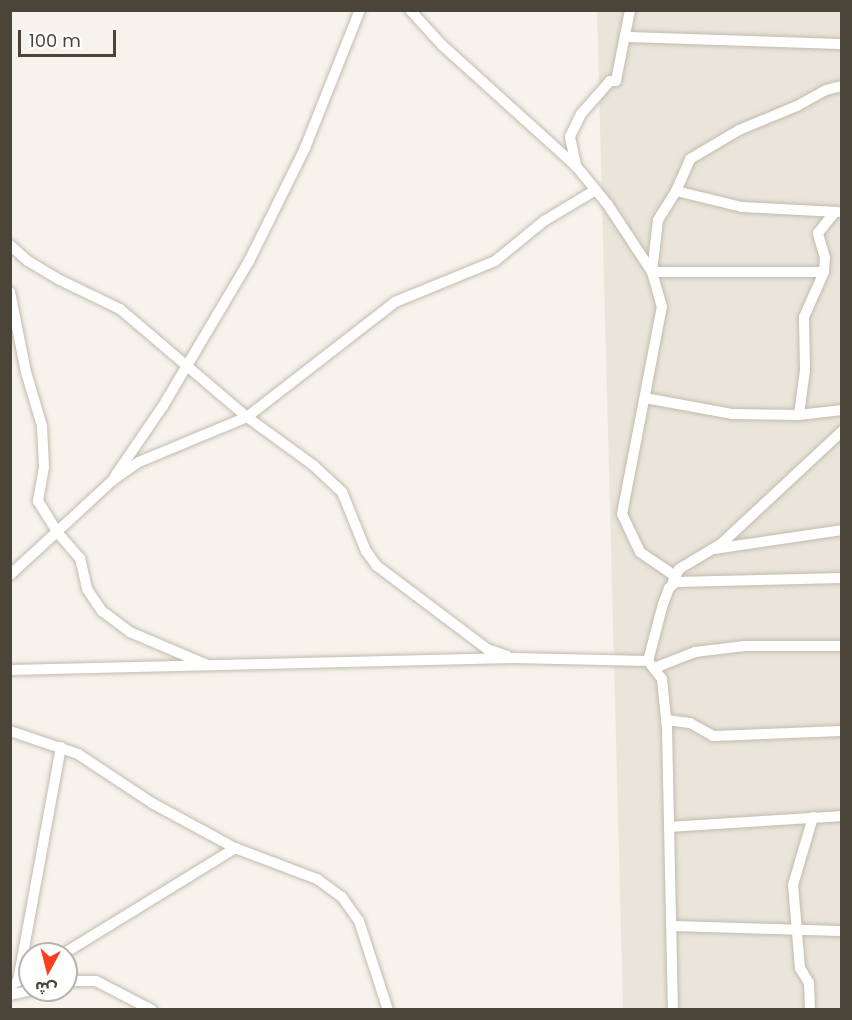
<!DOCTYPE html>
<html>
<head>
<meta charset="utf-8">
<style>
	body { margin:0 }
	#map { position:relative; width:852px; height:1020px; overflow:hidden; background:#f6f3ec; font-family:Poppins,"Noto Sans Arabic",sans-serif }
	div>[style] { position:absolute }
	.residential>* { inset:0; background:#eae5da }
	.roads { filter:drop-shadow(0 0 2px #c2bbae) drop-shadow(0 0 2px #c2bbae) }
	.minor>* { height:10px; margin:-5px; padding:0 5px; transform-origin:5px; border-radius:5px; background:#fff }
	span { translate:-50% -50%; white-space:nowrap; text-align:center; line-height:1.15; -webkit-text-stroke:5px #fff; paint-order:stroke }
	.frame { position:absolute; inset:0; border:12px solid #4b4439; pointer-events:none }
	.north { position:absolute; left:18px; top:942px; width:60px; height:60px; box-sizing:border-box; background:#fff; border:2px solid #b7b4b0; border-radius:50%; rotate:187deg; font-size:16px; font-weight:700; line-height:24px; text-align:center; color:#4b4439 }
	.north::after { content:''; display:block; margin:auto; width:21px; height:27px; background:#fc3f1d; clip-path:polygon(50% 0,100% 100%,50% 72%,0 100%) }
	.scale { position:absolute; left:18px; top:30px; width:98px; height:27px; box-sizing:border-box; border:3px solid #4b4439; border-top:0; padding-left:8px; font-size:18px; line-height:21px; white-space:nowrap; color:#4b4439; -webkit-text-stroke:4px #fff; paint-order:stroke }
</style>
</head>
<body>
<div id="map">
	<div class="residential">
		<div style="clip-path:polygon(597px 11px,841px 11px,841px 1009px,623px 1009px)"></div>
	</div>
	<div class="roads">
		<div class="minor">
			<div style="left:410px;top:10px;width:47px;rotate:47.6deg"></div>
			<div style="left:442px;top:45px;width:181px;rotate:42.1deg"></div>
			<div style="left:630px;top:10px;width:72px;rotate:101.2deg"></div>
			<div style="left:616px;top:81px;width:6px;rotate:180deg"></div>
			<div style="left:610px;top:81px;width:44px;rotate:131.3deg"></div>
			<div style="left:581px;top:114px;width:25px;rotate:116deg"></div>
			<div style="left:570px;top:137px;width:30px;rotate:78deg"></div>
			<div style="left:576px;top:166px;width:50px;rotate:50.6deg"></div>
			<div style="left:608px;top:205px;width:80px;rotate:56.7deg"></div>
			<div style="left:652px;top:272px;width:172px"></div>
			<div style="left:626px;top:37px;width:216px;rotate:1.9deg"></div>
			<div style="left:676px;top:191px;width:68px;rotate:13.6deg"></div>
			<div style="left:742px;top:207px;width:96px;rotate:3deg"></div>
			<div style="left:10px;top:245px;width:24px;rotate:42deg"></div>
			<div style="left:28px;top:261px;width:37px;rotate:31deg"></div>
			<div style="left:60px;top:280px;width:67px;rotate:25.8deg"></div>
			<div style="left:120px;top:309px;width:167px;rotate:40.4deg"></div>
			<div style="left:247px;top:417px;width:82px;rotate:36deg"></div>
			<div style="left:313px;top:465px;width:40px;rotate:43deg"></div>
			<div style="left:342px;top:492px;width:64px;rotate:67.9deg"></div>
			<div style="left:366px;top:551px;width:19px;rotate:54deg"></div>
			<div style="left:377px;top:566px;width:138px;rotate:37deg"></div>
			<div style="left:487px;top:649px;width:21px;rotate:19deg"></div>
			<div style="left:10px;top:292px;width:82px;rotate:78.7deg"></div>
			<div style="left:26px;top:372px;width:56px;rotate:73.5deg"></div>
			<div style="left:42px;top:426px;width:41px;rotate:87.2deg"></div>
			<div style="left:44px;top:467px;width:35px;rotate:100deg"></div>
			<div style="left:38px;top:501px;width:36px;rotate:58deg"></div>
			<div style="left:57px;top:532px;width:35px;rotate:49deg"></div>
			<div style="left:80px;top:558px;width:32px;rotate:77deg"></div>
			<div style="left:87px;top:589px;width:27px;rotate:56deg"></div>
			<div style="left:102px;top:611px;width:35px;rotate:37deg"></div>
			<div style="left:130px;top:632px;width:82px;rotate:23.1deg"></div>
			<div style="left:645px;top:398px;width:88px;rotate:10.4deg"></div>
			<div style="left:732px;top:414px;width:67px;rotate:0.9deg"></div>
			<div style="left:799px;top:415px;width:43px;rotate:-6.6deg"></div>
			<div style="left:799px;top:415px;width:45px;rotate:-82.4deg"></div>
			<div style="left:805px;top:370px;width:53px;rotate:-91.1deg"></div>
			<div style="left:804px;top:317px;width:49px;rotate:-66deg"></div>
			<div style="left:824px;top:272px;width:14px;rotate:-86deg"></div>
			<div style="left:825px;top:258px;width:26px;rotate:-106deg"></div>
			<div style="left:818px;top:233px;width:27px;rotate:-51deg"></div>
			<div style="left:115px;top:476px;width:85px;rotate:-55.6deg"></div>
			<div style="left:163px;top:406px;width:169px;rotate:-59.3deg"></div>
			<div style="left:249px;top:261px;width:126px;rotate:-63.6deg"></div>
			<div style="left:305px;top:148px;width:149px;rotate:-68.3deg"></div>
			<div style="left:714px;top:549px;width:129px;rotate:-8.4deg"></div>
			<div style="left:10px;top:575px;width:140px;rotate:-42.7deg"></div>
			<div style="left:113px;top:480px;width:32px;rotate:-35deg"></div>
			<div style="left:139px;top:462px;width:117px;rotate:-22.6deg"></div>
			<div style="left:247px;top:417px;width:187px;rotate:-37.8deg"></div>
			<div style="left:395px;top:302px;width:108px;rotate:-22.3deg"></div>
			<div style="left:495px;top:261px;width:63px;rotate:-39.2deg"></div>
			<div style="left:544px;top:221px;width:58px;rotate:-31deg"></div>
			<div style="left:675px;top:576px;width:42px;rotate:-145.6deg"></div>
			<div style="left:640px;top:552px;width:42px;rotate:-115.3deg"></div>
			<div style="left:622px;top:514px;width:211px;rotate:-79.1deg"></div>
			<div style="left:662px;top:307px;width:36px;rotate:-106deg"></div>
			<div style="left:652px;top:272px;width:52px;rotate:-83.4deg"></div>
			<div style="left:658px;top:220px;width:34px;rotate:-58deg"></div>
			<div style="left:676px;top:191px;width:35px;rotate:-66deg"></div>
			<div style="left:690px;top:159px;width:57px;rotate:-30.6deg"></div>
			<div style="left:739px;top:130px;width:63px;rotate:-22.5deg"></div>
			<div style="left:797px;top:106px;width:33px;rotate:-29deg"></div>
			<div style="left:826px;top:90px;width:16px;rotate:-14deg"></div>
			<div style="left:673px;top:581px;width:13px;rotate:-63deg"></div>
			<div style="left:679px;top:569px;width:49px;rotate:-30.8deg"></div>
			<div style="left:721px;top:544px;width:166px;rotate:-43deg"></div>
			<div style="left:648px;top:661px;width:59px;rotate:-75.3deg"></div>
			<div style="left:663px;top:604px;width:17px;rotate:-69deg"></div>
			<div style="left:669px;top:588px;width:9px;rotate:-41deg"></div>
			<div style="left:676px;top:582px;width:166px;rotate:-1.4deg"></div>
			<div style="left:657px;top:667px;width:41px;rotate:-21.5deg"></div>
			<div style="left:695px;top:652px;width:50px;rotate:-6.8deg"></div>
			<div style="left:745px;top:646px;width:97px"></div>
			<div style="left:10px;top:670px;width:503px;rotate:-1.37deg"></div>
			<div style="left:513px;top:658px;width:135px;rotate:1.3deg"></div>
			<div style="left:648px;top:661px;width:23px;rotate:52deg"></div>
			<div style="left:662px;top:679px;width:49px;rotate:84.2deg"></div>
			<div style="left:667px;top:728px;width:282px;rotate:88.8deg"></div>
			<div style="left:666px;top:720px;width:24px;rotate:7deg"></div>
			<div style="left:690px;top:723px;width:26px;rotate:29deg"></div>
			<div style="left:713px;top:736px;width:129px;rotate:-2.2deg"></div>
			<div style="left:10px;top:731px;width:72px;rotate:18.7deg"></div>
			<div style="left:78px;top:754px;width:89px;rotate:33.5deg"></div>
			<div style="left:152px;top:803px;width:94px;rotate:28.5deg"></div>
			<div style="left:235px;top:848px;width:88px;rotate:20.7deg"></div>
			<div style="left:317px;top:879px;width:31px;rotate:36deg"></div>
			<div style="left:342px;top:897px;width:29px;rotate:55deg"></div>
			<div style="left:359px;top:921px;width:94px;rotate:72deg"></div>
			<div style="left:669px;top:827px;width:173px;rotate:-3.6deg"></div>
			<div style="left:671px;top:926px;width:171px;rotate:1.7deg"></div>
			<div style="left:63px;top:954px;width:202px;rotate:-31.6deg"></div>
			<div style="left:18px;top:981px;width:238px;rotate:-79.6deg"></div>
			<div style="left:66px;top:981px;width:30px"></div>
			<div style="left:96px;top:981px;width:63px;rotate:27.4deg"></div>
			<div style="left:10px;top:986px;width:23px;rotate:-31deg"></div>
			<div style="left:10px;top:995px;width:23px;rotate:-13deg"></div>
			<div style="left:810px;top:1010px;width:27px;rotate:-92deg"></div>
			<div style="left:809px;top:983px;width:17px;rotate:-121deg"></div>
			<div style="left:800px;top:968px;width:83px;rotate:-94.8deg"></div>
			<div style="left:793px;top:885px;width:71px;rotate:-73.6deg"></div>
		</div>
	</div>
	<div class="frame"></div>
	<div class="north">ش</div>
	<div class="scale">100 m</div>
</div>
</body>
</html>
